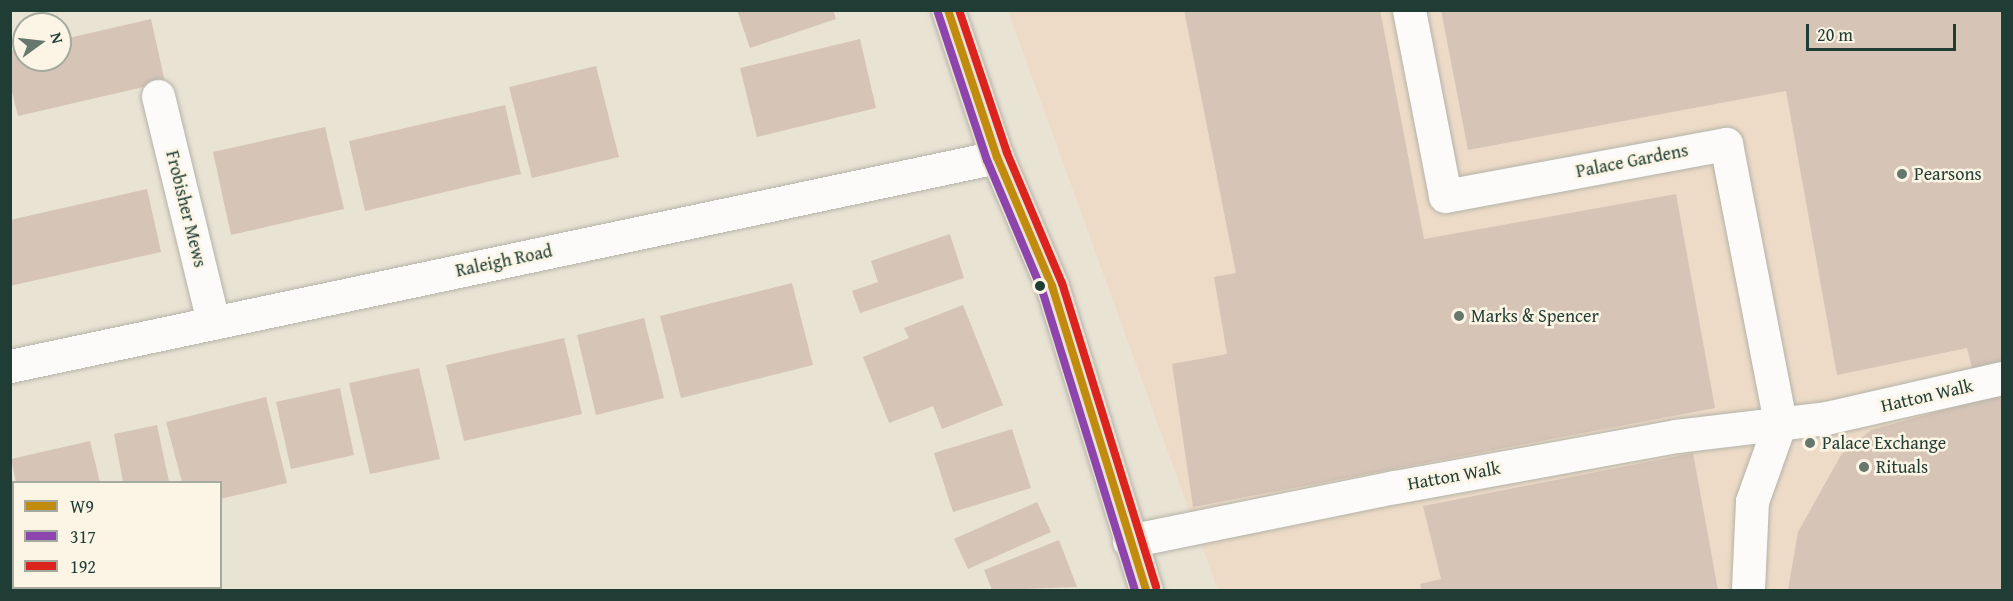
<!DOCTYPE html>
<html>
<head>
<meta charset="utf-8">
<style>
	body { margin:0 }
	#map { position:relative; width:2013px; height:601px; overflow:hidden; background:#e9e3d4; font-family:"Gentium Book Plus",serif }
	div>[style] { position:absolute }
	.built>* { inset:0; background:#eddbc7 }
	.building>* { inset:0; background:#d6c4b7 }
	.roads { filter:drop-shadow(0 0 2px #b4b3a9) drop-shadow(0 0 2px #b4b3a9) }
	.minor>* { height:33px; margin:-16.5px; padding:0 16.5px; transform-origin:16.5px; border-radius:16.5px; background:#fcfbf9 }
	.major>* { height:33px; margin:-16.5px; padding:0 16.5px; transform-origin:16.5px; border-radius:16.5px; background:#e8e1d5 }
	.bus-1>* { height:8px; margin:-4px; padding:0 4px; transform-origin:4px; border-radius:4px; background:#c18c0d }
	.bus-2>* { height:8px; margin:-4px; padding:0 4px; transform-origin:4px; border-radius:4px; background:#8e44ad }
	.bus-3>* { height:8px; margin:-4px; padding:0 4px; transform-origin:4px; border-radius:4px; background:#dc241f }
	.dots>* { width:16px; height:16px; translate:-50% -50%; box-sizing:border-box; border:3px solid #fcf5e5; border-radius:50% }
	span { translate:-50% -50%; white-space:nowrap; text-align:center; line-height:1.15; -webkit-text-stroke:5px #fcf5e5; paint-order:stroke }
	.street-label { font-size:18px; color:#1f3d34 }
	.poi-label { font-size:18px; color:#1f3d34 }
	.left { translate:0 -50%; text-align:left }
	.frame { position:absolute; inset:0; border:12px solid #1f3d34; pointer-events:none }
	.legend { position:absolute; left:12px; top:481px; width:210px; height:108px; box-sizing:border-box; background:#fcf5e5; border:2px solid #a4ab9e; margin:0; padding:8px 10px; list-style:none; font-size:18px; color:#1f3d34 }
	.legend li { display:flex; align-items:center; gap:12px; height:30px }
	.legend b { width:30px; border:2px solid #a4ab9e }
	.north { position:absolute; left:12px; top:12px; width:60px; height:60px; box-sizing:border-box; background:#fcf5e5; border:2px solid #a4ab9e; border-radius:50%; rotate:75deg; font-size:16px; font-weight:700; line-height:24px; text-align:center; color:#1f3d34 }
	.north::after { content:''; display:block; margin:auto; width:21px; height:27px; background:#66776c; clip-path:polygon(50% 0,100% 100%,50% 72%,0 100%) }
	.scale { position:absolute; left:1806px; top:24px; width:150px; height:27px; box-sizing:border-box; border:3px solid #1f3d34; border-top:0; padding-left:8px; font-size:18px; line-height:21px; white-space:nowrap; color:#1f3d34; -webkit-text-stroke:4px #fcf5e5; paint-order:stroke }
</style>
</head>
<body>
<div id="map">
	<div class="built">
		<div style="clip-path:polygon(1008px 11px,2002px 11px,2002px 590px,1218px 590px)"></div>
	</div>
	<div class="building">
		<div style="clip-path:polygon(737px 10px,833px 10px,836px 19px,750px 48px)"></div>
		<div style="clip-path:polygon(1184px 10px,1380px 10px,1424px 239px,1676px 194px,1715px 408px,1193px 507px,1172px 364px,1227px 354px,1214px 277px,1236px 273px)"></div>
		<div style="clip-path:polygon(1441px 10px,2002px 10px,2002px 362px,1973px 372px,1967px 348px,1837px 375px,1786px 91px,1468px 150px)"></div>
		<div style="clip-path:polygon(151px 19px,165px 82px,18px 116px,10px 84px,10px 51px,24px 48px,24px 60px,60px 60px,60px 40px)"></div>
		<div style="clip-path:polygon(860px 39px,876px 108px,757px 137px,740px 68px)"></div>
		<div style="clip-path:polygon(596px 66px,619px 157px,532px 178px,509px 87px)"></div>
		<div style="clip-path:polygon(505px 105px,521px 174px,365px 211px,349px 141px)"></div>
		<div style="clip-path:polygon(325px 127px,344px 209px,231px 235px,213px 152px)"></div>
		<div style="clip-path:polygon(147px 189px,161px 252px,10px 286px,10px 220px)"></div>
		<div style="clip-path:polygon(950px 234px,964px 278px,860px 313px,852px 291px,878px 282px,871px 261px)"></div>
		<div style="clip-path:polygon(792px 283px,813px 365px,681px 398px,660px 316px)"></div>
		<div style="clip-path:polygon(963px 305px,1003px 405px,942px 429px,933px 406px,889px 423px,863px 357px,909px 338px,904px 328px)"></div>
		<div style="clip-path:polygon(644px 318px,664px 398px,596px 415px,577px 335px)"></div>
		<div style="clip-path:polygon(564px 338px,582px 414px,464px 441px,446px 365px)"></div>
		<div style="clip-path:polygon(419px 368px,440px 459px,370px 474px,349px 383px)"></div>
		<div style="clip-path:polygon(340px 388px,354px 455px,291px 469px,276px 402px)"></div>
		<div style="clip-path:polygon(2002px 394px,2002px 590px,1788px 590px,1798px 532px,1841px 455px,1871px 430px)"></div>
		<div style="clip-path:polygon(266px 397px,287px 483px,220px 499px,220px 482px,182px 482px,166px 422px)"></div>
		<div style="clip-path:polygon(157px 425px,169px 482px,123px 482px,114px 434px)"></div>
		<div style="clip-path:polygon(1012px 429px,1031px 488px,953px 512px,934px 453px)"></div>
		<div style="clip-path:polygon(90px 441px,100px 482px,16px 482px,11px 459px)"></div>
		<div style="clip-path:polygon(1693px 453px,1718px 590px,1421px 590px,1420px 584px,1441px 579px,1423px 506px)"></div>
		<div style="clip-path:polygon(1037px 502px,1051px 532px,968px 569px,954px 539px)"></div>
		<div style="clip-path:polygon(1059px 540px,1077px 587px,992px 590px,984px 570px)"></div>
	</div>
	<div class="roads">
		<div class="minor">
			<div style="left:1409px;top:10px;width:189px;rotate:79deg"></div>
			<div style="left:1445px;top:196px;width:286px;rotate:-10.5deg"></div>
			<div style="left:1726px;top:144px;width:284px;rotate:79deg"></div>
			<div style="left:1780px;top:423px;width:83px;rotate:109.7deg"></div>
			<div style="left:1752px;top:501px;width:89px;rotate:92.6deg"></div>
			<div style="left:158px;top:96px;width:233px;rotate:76.3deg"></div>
			<div style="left:10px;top:366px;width:1009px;rotate:-11.96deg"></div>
			<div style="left:1129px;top:541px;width:271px;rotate:-11.5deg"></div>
			<div style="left:1395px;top:487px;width:286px;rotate:-10.3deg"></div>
			<div style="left:1676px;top:436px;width:151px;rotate:-6.8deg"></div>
			<div style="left:1826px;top:418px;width:180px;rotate:-12.8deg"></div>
		</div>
		<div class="major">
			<div style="left:948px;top:10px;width:155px;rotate:71.6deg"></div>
			<div style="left:997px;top:157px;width:140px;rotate:66.9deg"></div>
			<div style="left:1052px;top:286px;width:318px;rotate:72.8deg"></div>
		</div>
	</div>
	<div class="bus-1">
		<div style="left:948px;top:10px;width:155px;rotate:71.6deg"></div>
		<div style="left:997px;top:157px;width:140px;rotate:66.9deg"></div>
		<div style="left:1052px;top:286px;width:318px;rotate:72.8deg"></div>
	</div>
	<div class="bus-2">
		<div style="left:938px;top:13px;width:155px;rotate:71.6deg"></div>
		<div style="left:987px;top:160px;width:141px;rotate:67.1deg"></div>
		<div style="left:1042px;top:290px;width:314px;rotate:72.8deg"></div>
	</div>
	<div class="bus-3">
		<div style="left:959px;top:10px;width:151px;rotate:71.4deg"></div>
		<div style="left:1007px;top:153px;width:141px;rotate:67.1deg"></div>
		<div style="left:1062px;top:283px;width:318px;rotate:72.8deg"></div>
	</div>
	<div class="dots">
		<div style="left:1902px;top:174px;background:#66776c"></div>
		<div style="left:1040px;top:286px;background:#1f3d34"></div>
		<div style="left:1459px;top:316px;background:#66776c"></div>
		<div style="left:1810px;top:443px;background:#66776c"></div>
		<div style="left:1864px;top:467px;background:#66776c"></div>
	</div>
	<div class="street-label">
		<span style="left:1632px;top:161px;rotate:-11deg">Palace Gardens</span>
		<span style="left:186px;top:209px;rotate:76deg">Frobisher Mews</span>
		<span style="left:504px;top:261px;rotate:-12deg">Raleigh Road</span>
		<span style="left:1927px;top:396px;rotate:-13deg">Hatton Walk</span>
		<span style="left:1454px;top:476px;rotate:-10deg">Hatton Walk</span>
	</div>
	<div class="poi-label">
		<span class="left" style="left:1914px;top:174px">Pearsons</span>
		<span class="left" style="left:1471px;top:316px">Marks &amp; Spencer</span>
		<span class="left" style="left:1822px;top:443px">Palace Exchange</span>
		<span class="left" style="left:1876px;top:467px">Rituals</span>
	</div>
	<div class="frame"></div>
	<ul class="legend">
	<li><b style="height:8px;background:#c18c0d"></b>W9</li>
	<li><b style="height:8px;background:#8e44ad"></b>317</li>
	<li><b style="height:8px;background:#dc241f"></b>192</li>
	</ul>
	<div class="north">N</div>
	<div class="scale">20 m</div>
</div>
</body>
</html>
